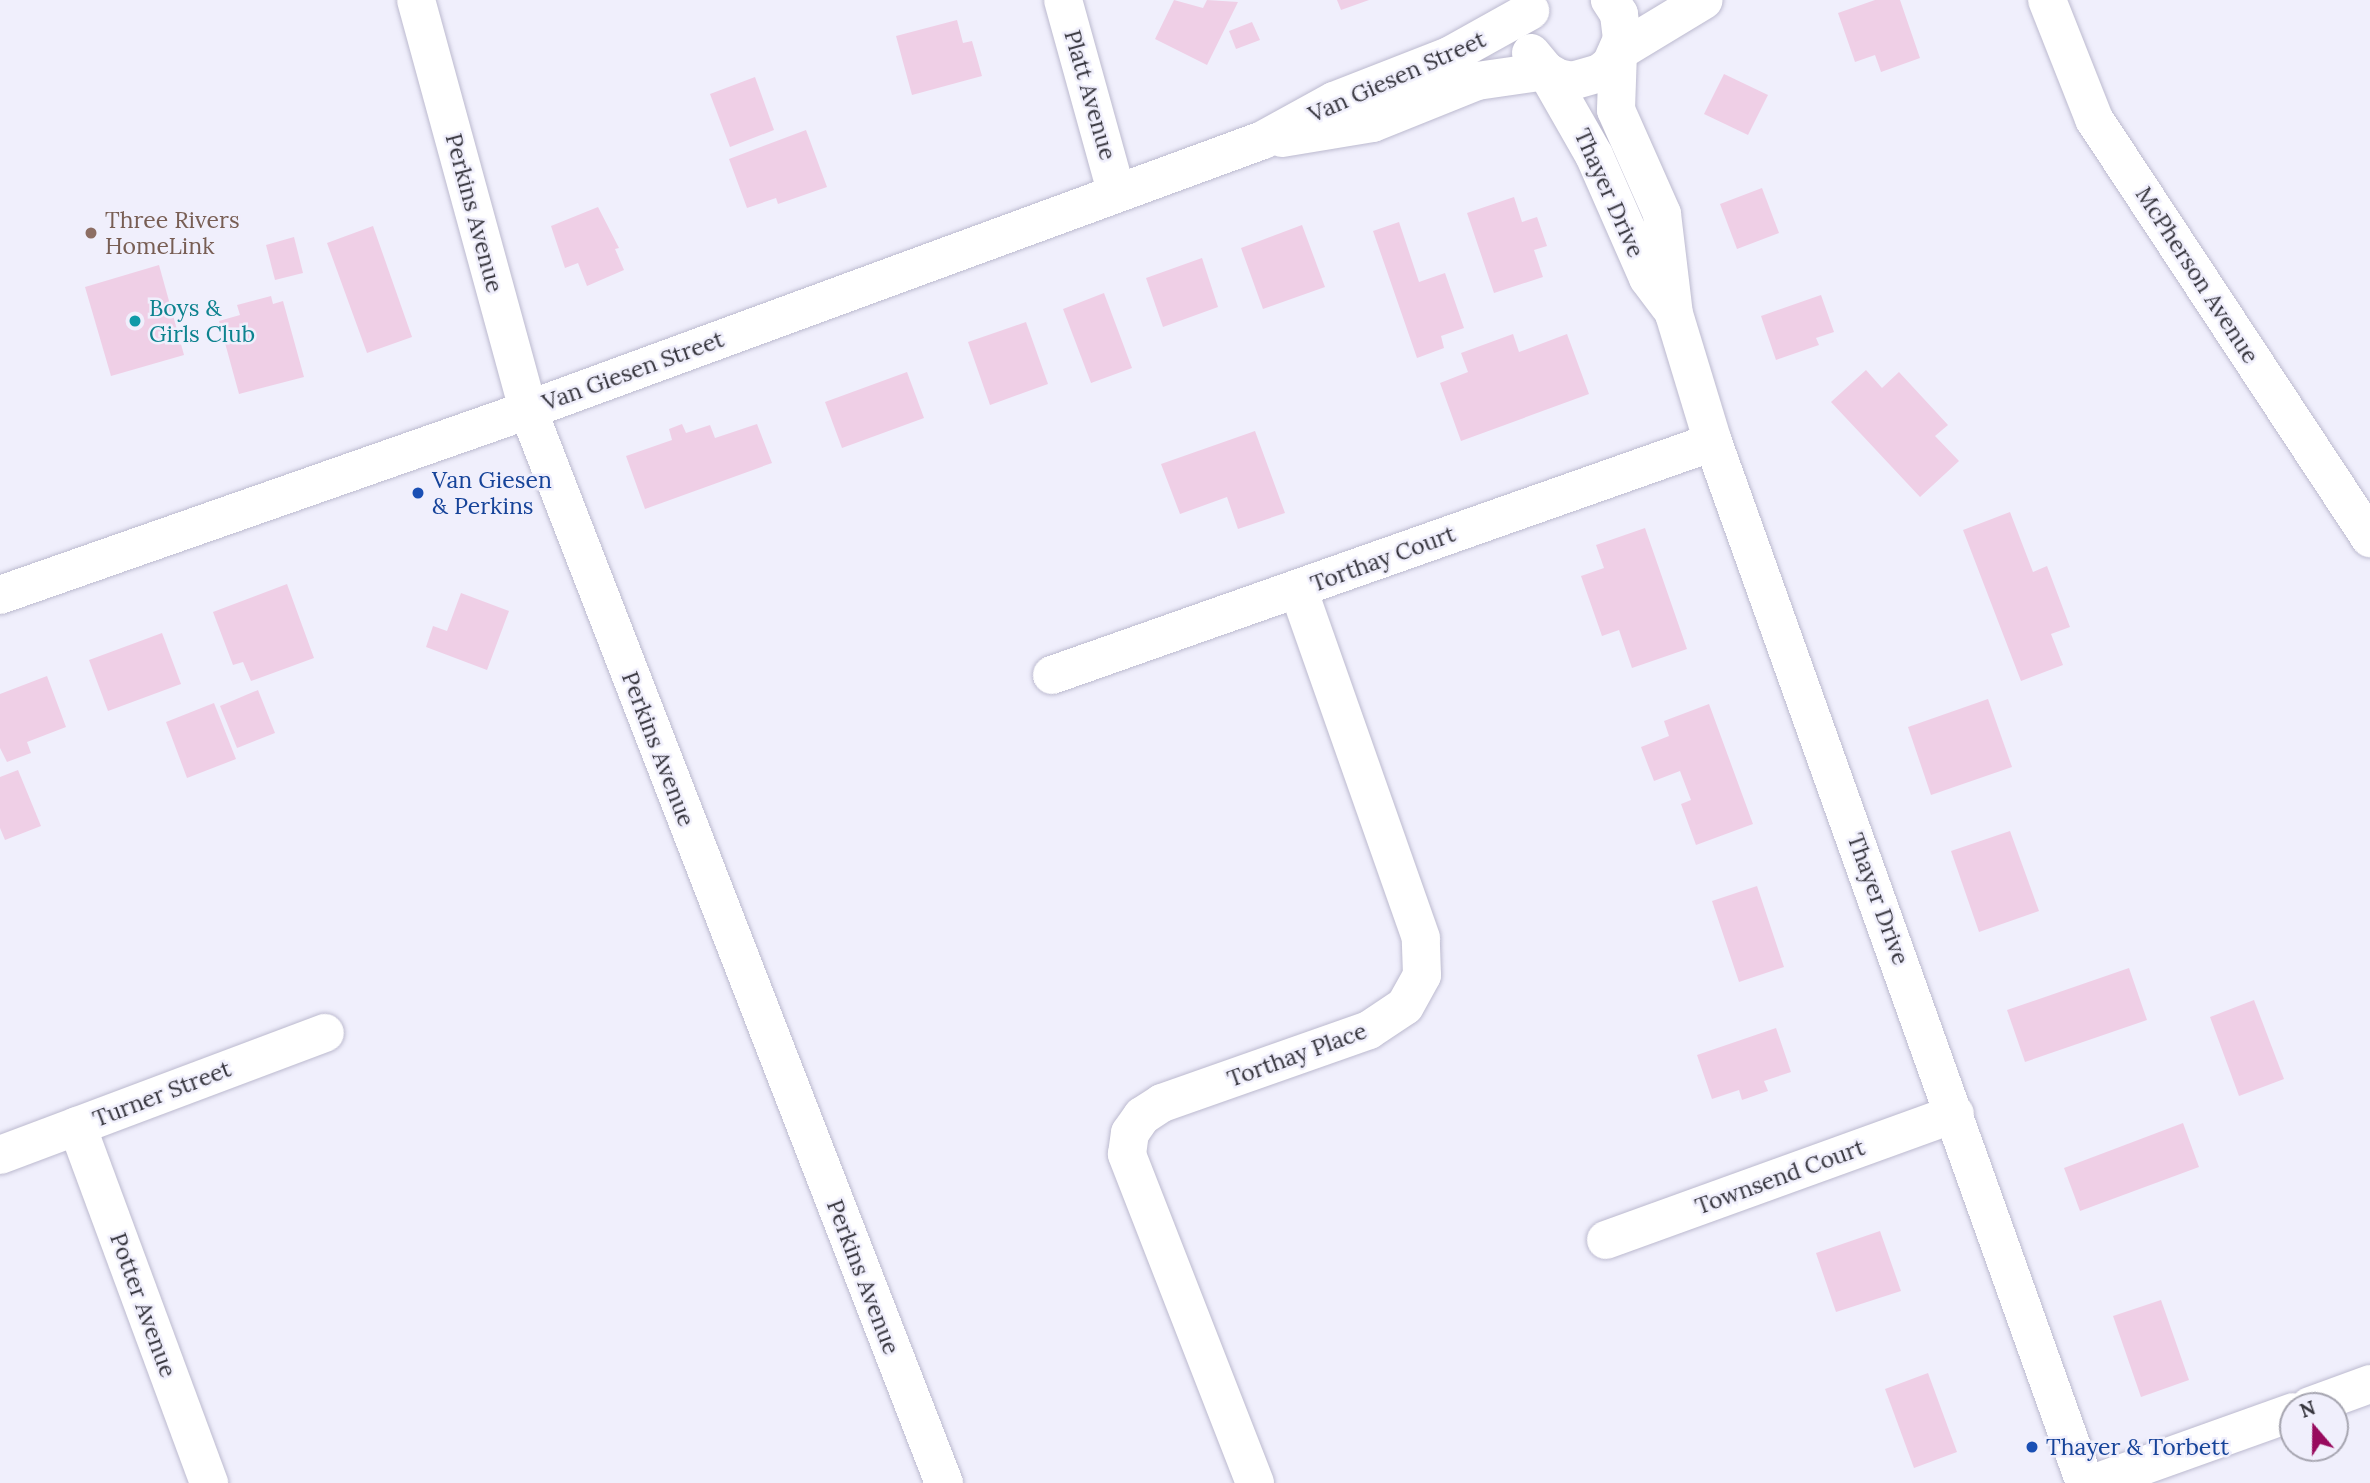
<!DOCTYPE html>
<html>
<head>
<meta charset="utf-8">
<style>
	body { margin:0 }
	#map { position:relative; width:2370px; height:1483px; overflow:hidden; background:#f0effc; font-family:Lora,serif }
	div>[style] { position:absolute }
	.building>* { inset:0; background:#efcfe6 }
	.roads { filter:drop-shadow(0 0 2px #bcbacf) drop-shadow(0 0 2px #bcbacf) }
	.minor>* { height:38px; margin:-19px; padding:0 19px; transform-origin:19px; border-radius:19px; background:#fff }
	.major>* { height:38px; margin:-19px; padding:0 19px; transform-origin:19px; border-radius:19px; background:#fff }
	.dots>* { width:19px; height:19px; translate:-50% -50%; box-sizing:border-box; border:4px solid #f0effc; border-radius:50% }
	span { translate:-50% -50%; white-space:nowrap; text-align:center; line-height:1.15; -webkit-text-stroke:5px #f0effc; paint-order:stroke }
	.street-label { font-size:23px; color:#36353d }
	.education-label { font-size:23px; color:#785e54 }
	.left { translate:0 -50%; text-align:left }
	.culture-label { font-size:23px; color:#0d838f }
	.transit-label { font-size:23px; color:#164399 }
	.north { position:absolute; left:2279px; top:1392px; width:70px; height:70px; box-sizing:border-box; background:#f0effc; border:2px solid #a6a5b0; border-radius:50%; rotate:340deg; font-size:19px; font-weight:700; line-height:28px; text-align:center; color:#36353d }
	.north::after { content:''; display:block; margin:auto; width:24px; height:32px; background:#980b5e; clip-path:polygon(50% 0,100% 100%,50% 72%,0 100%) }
</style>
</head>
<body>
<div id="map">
	<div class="building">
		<div style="clip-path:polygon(1174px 0,1203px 8px,1207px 0,1238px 2px,1207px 65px,1155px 39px)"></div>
		<div style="clip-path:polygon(1337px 0,1369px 0,1341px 10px)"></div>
		<div style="clip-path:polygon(1875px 0,1900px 0,1920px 58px,1881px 72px,1875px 55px,1855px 62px,1838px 13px)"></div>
		<div style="clip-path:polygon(957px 20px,963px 43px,972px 41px,982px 76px,912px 95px,896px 36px)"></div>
		<div style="clip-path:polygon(1252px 22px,1260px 40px,1236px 49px,1229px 31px)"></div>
		<div style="clip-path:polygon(1724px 74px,1768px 95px,1748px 135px,1704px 114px)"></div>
		<div style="clip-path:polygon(755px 77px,774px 130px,730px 147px,710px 94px)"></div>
		<div style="clip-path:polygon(806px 130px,827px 187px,778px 204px,776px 198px,747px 208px,729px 159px)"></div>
		<div style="clip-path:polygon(1762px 188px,1779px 233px,1737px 249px,1720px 204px)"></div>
		<div style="clip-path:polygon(1514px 197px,1522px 222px,1537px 217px,1547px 246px,1534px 250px,1543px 277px,1494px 293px,1467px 213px)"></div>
		<div style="clip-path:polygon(598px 207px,619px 248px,615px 249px,624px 270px,587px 286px,578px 263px,565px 268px,551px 226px)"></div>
		<div style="clip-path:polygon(1399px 222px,1419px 282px,1445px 273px,1464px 328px,1441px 336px,1444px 348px,1417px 358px,1373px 231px)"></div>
		<div style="clip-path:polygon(1302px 225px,1325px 287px,1263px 309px,1241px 248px)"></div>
		<div style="clip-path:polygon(373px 226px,412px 337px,367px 353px,327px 243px)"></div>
		<div style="clip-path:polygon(294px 237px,303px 273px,275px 280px,266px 245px)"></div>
		<div style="clip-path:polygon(1202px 258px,1218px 307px,1163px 327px,1146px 278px)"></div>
		<div style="clip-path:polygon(159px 265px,184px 355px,111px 376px,85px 287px)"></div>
		<div style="clip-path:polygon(1104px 293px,1132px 368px,1091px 383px,1063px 309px)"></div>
		<div style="clip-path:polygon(1821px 295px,1834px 332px,1816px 338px,1819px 345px,1776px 360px,1761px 316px)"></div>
		<div style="clip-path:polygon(271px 296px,273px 304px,283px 301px,304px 377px,239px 394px,219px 321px,240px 315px,237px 305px)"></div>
		<div style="clip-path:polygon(1026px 322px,1048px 384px,990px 405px,968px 342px)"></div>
		<div style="clip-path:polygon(1513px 334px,1519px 352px,1567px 334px,1589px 394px,1461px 441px,1440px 383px,1468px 372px,1461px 353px)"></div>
		<div style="clip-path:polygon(1866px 370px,1882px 388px,1899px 372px,1948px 425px,1935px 436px,1959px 461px,1920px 497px,1831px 402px)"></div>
		<div style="clip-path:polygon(907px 372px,924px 418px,842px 448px,825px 402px)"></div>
		<div style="clip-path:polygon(682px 424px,686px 433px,710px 425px,715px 438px,757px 424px,772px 463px,645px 509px,626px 456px,672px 440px,669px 429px)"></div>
		<div style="clip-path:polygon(1255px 431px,1285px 513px,1238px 529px,1227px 497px,1180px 514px,1161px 464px)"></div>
		<div style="clip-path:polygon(2010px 512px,2033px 572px,2047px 566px,2070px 627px,2051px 634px,2063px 665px,2021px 681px,1963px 530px)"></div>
		<div style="clip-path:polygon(1645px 528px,1687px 649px,1632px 668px,1619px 630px,1602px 636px,1581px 576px,1604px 568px,1596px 545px)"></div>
		<div style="clip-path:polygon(287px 584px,314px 658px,251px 681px,243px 662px,233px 665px,213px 612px)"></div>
		<div style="clip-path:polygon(461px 593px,509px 611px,487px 670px,426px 647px,433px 626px,447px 631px)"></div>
		<div style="clip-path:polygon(162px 633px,181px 684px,108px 711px,89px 660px)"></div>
		<div style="clip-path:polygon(47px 676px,66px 727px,27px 742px,31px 753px,7px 762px,0 748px,0 694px)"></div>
		<div style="clip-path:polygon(258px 690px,275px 733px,237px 748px,220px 706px)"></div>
		<div style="clip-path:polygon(1988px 699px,2012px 767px,1931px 795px,1908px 727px)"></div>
		<div style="clip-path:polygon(214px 703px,236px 759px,187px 778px,166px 722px)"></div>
		<div style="clip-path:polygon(1709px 704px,1753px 824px,1696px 845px,1681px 804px,1691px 800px,1680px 771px,1654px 781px,1641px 747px,1669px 736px,1664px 721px)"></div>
		<div style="clip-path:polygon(18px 770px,41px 826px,5px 840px,0 828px,0 777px)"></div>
		<div style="clip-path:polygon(2010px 831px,2039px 911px,1979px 932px,1951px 851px)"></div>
		<div style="clip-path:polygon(1757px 886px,1784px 967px,1739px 982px,1712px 901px)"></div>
		<div style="clip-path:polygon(2129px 968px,2147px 1020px,2025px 1062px,2007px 1010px)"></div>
		<div style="clip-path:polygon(2254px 1000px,2284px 1079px,2239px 1096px,2210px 1017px)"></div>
		<div style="clip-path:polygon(1776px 1028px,1791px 1072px,1764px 1081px,1768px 1091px,1742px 1100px,1739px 1090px,1712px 1099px,1697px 1055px)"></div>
		<div style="clip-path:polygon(2183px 1123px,2199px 1167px,2080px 1211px,2064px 1168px)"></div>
		<div style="clip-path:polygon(1880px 1231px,1901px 1291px,1836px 1312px,1816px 1253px)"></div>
		<div style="clip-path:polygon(2161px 1300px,2189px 1380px,2141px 1397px,2113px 1316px)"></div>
		<div style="clip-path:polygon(1928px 1373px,1957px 1452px,1914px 1468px,1885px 1389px)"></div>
	</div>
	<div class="roads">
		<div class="minor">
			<div style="left:416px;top:0;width:425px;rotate:74.7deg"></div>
			<div style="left:528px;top:410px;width:1151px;rotate:68.81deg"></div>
			<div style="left:1063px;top:0;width:198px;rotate:74.5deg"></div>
			<div style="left:2047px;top:0;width:128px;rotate:68.4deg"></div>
			<div style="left:2094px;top:119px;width:502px;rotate:56.63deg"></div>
			<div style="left:1618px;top:52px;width:58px;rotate:92deg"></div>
			<div style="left:1616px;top:110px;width:114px;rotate:66.1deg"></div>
			<div style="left:1662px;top:214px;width:101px;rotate:83.2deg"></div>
			<div style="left:1674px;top:314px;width:134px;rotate:73.1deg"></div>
			<div style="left:1713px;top:442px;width:1105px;rotate:70.34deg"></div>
			<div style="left:1546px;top:71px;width:97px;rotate:60.3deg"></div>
			<div style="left:1594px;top:155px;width:134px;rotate:66.3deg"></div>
			<div style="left:1648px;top:278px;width:35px;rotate:53deg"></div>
			<div style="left:1052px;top:675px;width:701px;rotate:-19.42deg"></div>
			<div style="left:77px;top:1126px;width:381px;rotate:69.7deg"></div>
			<div style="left:0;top:1155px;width:347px;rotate:-20.6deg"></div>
			<div style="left:1606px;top:1240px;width:371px;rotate:-19.9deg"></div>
			<div style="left:2310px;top:1406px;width:64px;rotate:-20.1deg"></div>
			<div style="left:1255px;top:1483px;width:353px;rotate:-111.3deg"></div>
			<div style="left:1127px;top:1154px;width:21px;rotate:-82deg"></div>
			<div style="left:1130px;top:1133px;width:21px;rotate:-55deg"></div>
			<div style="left:1142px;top:1116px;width:24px;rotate:-33deg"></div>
			<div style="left:1162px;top:1103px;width:219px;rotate:-19.4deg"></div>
			<div style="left:1369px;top:1030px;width:43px;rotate:-33.7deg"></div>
			<div style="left:1405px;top:1006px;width:35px;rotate:-61deg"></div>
			<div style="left:1422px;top:975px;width:37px;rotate:-92deg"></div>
			<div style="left:1421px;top:938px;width:370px;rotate:-109.4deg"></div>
			<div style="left:2095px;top:1483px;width:210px;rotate:-19.7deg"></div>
		</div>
		<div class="major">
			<div style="left:1618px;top:52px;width:100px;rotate:-31.2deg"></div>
			<div style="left:1531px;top:53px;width:23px;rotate:50deg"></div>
			<div style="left:1546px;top:71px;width:14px;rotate:30deg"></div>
			<div style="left:1558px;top:78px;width:14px;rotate:12deg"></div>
			<div style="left:1572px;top:81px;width:29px;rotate:-16deg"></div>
			<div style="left:1600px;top:73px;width:14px;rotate:-39deg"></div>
			<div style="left:1611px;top:64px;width:27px;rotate:-66deg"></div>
			<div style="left:1622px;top:39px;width:25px;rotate:-97deg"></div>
			<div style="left:1619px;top:14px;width:17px;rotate:-123deg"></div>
			<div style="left:1282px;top:138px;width:92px;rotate:-9.4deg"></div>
			<div style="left:1373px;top:123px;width:112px;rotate:-22deg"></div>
			<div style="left:1477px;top:81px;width:70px;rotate:-8.2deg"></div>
			<div style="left:0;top:595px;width:559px;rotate:-19.31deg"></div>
			<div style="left:528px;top:410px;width:783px;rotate:-20.17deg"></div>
			<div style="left:1263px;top:140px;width:81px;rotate:-28.8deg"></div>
			<div style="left:1334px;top:101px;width:123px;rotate:-21.4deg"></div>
			<div style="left:1449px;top:56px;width:93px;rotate:-29.1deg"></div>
		</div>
	</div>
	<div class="dots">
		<div style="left:91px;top:233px;background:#8d6e63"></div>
		<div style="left:135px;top:321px;background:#0f9aa8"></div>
		<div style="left:418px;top:493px;background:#1a4fb4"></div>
		<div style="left:2032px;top:1447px;background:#1a4fb4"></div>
	</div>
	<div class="street-label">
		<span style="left:1397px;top:77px;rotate:-24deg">Van Giesen Street</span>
		<span style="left:1090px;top:95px;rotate:74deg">Platt Avenue</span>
		<span style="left:1609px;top:193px;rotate:66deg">Thayer Drive</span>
		<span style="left:474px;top:213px;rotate:75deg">Perkins Avenue</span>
		<span style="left:2197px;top:275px;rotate:57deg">McPherson Avenue</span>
		<span style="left:633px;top:371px;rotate:-20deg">Van Giesen Street</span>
		<span style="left:1383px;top:559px;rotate:-20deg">Torthay Court</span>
		<span style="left:658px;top:749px;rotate:69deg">Perkins Avenue</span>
		<span style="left:1878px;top:899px;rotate:70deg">Thayer Drive</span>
		<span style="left:1297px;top:1055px;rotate:-20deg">Torthay Place</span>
		<span style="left:162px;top:1094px;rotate:-21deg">Turner Street</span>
		<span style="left:1780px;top:1177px;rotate:-20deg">Townsend Court</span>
		<span style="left:863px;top:1277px;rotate:69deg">Perkins Avenue</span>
		<span style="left:143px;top:1305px;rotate:70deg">Potter Avenue</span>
	</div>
	<div class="education-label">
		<span class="left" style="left:105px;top:233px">Three Rivers<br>HomeLink</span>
	</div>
	<div class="culture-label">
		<span class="left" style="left:149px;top:321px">Boys &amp;<br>Girls Club</span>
	</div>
	<div class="transit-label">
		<span class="left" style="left:432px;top:493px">Van Giesen<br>&amp; Perkins</span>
		<span class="left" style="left:2046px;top:1447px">Thayer &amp; Torbett</span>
	</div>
	<div class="north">N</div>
</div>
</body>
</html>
